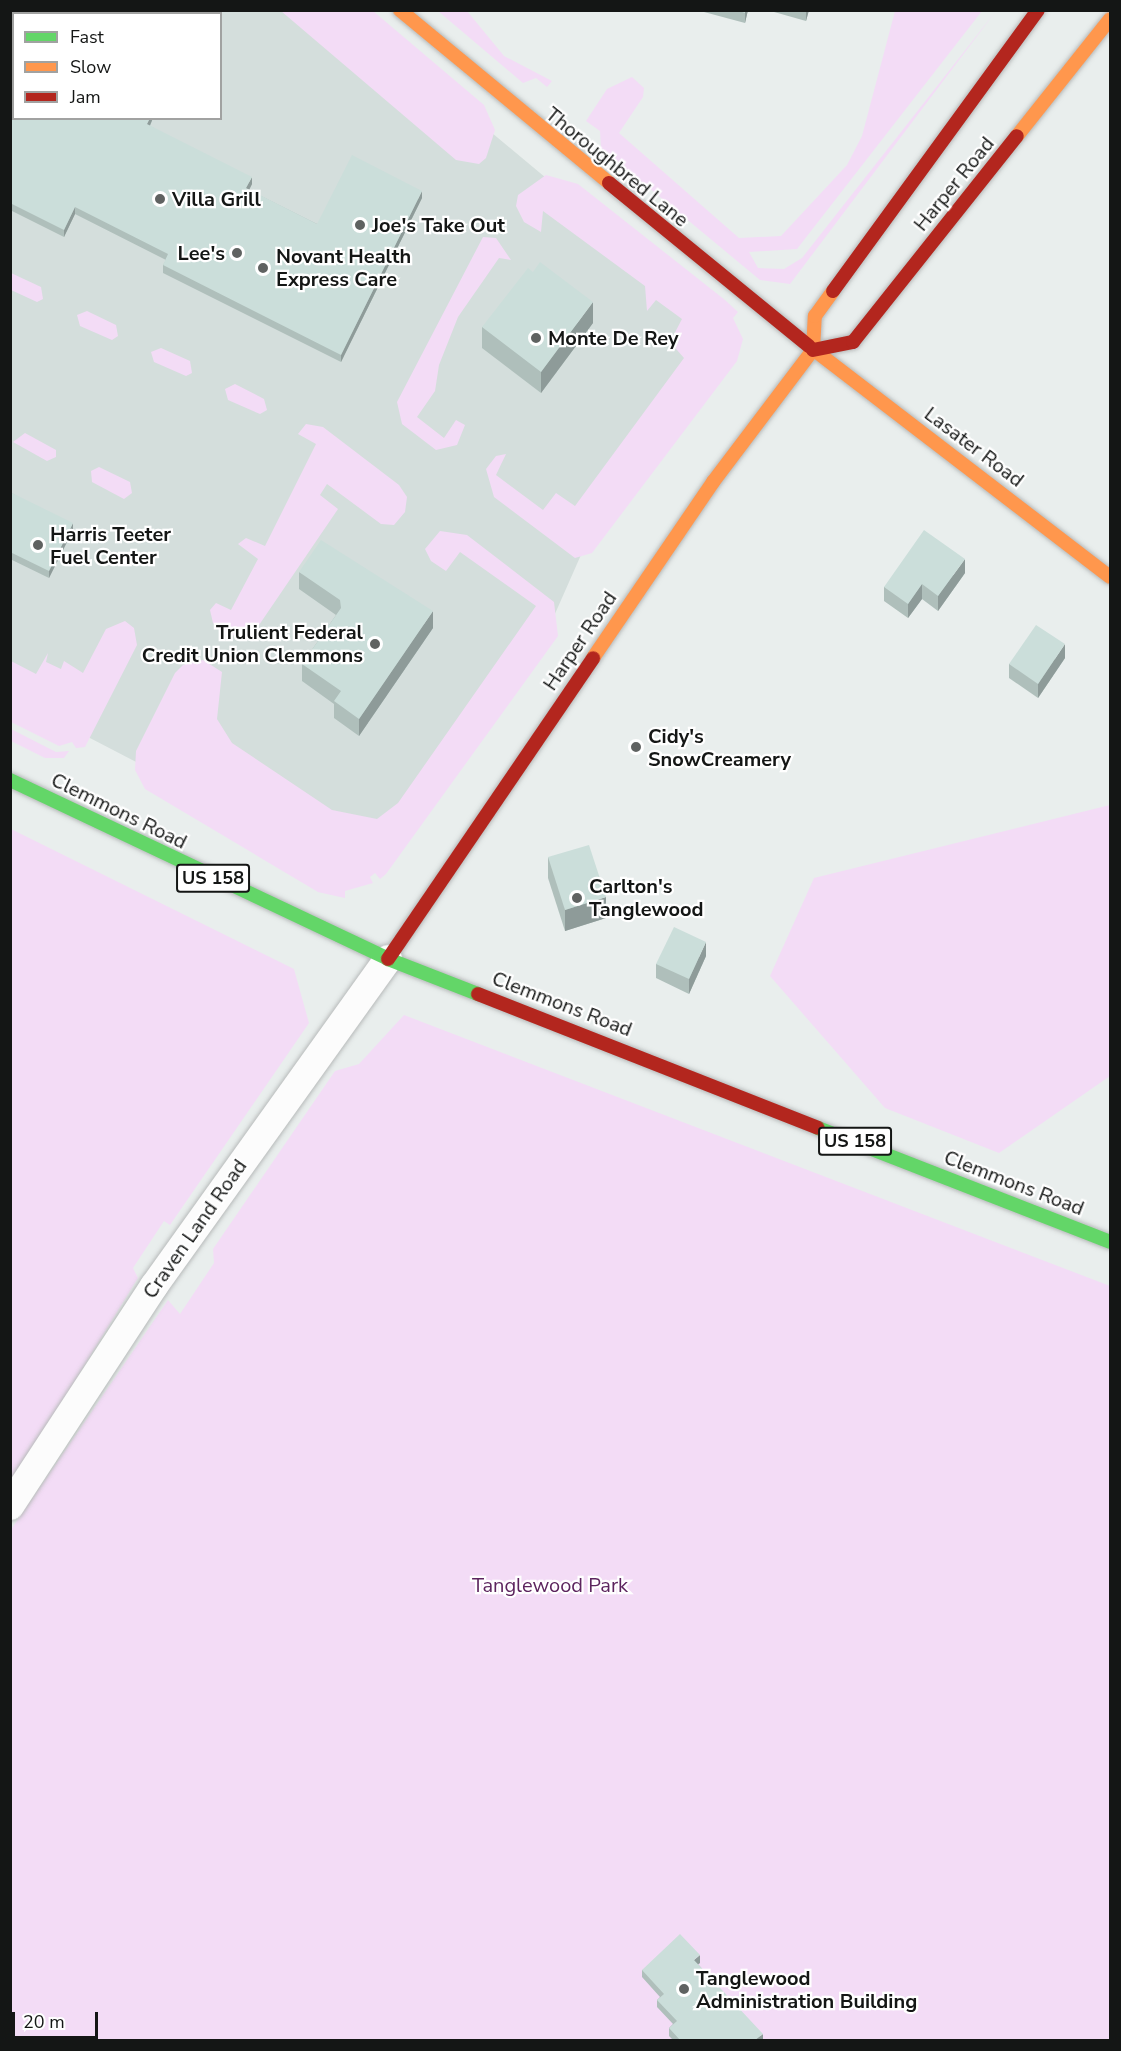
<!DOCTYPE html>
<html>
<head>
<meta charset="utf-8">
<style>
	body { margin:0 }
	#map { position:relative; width:1121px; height:2051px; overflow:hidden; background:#e9eeed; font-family:"Nunito Sans",sans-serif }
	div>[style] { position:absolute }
	.built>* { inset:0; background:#d4dedc }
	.green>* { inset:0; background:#f3dcf6 }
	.roads { filter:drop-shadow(0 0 2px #b7baba) drop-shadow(0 0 2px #b7baba) }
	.street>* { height:28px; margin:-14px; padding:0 14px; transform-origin:14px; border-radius:14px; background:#fcfcfc }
	.fast>* { height:14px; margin:-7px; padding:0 7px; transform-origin:7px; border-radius:7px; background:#63d668 }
	.slow>* { height:14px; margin:-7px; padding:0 7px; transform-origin:7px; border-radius:7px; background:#ff974d }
	.jam>* { height:14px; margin:-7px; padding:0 7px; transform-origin:7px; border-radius:7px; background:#b3261e }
	.wall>* { inset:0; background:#afbfbb }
	.shaded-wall>* { inset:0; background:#8e9b99 }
	.building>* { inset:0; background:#cbdeda }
	.dots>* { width:16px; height:16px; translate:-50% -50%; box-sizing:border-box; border:3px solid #fff; border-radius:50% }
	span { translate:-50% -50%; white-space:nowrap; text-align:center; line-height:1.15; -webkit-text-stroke:4.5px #fff; paint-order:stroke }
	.shield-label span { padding:2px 4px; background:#fff; border:2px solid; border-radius:4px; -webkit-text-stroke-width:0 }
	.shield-label { font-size:18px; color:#141615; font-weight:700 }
	.street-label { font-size:20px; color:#141615 }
	.poi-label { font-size:20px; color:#141615; font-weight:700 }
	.left { translate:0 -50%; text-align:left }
	.right { translate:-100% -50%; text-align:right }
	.park-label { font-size:20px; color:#5c245e }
	.frame { position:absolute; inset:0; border:12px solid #141615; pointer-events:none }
	.legend { position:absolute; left:12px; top:12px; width:210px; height:108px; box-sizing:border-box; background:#fff; border:2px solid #a1a2a1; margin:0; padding:8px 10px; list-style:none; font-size:18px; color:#141615 }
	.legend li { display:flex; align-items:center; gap:12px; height:30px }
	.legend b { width:30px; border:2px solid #a1a2a1 }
	.scale { position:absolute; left:12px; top:2012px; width:86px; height:27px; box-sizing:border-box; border:3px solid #141615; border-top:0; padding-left:8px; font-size:18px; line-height:21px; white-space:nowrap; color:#141615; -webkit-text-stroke:4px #fff; paint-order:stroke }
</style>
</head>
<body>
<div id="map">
	<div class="built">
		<div style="clip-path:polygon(evenodd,10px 11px,346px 11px,733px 334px,588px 539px,543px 641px,346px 871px,11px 697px,10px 11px,14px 14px,220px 14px,220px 118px,14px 118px,14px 14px)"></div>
	</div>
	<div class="green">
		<div style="clip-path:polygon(281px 11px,373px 11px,484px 105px,495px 130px,486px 158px,479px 164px,456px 160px)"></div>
		<div style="clip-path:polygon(438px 11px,467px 11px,504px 56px,552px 81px,547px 87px,536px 78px,523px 83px)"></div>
		<div style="clip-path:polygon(895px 11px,982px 11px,797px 249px,749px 252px,758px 268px,784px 269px,802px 258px,996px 11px,790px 284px,760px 280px,601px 148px,600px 131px,586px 121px,607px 89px,632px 77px,644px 88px,643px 97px,619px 133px,739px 238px,781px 236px,847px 165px,862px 136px)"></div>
		<div style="clip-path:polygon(546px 175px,578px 184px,725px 300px,738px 312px,733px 318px,743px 339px,737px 361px,592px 553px,575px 558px,494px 497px,486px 469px,496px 456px,506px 454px,496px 475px,543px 510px,556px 493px,575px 506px,684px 358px,670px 342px,682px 319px,656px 300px,647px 311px,645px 286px,543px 211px,541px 232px,524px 222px,516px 206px,518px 195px)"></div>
		<div style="clip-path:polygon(483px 237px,496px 238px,511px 260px,499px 258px,458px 317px,439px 365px,435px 391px,417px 417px,444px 438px,456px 420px,465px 425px,457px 445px,436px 450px,402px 424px,397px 402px)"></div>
		<div style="clip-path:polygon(11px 273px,41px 287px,43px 299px,37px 302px,11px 290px)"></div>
		<div style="clip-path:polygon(87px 311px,116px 325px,118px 336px,112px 340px,80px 326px,77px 315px)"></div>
		<div style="clip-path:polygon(161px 348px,190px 361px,192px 373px,186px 376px,154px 362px,151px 352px)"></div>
		<div style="clip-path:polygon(235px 384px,264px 399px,267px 410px,260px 414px,228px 400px,225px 389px)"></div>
		<div style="clip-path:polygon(306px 424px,323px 427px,399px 485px,407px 497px,405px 512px,394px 525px,381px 524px,327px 484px,320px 495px,338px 509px,257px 628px,243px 637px,226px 634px,213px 623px,210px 610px,216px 603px,231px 610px,258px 559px,238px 544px,246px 538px,265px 546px,316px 444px,298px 434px)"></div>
		<div style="clip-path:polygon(25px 433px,56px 450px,56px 457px,47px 461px,13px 442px)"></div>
		<div style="clip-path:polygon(99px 467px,130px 482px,132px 493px,124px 499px,92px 482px,91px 471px)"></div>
		<div style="clip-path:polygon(440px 531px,467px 535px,554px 602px,558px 636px,386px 874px,380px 879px,375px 873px,370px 877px,373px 883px,345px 891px,345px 898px,318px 892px,145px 789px,135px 770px,136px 751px,175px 673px,183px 665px,203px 660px,222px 672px,217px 719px,232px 743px,332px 810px,377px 819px,398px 803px,536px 606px,460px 552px,446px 571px,431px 561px,425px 549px)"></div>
		<div style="clip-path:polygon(125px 621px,134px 628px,137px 645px,85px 747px,76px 748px,72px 742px,59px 746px,11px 722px,11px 661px,36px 674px,48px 653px,46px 662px,61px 669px,64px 661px,83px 673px,106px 629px)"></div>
		<div style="clip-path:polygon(11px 729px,56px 752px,69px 751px,64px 758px,45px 758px,11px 741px)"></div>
		<div style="clip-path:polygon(1110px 805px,1110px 1076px,999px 1153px,885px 1108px,770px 976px,814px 878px)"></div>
		<div style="clip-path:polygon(11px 829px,294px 969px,309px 1023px,170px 1225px,164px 1221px,133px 1268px,138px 1278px,11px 1485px)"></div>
		<div style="clip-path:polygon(404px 1015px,1110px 1286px,1110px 2040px,11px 2040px,10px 1531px,168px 1300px,180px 1314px,214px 1263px,213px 1249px,335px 1071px,359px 1064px)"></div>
	</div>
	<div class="roads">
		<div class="street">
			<div style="left:10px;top:1506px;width:263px;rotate:-56.8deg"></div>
			<div style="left:154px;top:1286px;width:402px;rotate:-54.4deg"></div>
		</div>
		<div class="fast">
			<div style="left:10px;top:780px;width:418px;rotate:25.3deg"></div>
			<div style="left:388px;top:959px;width:97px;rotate:21.3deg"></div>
			<div style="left:818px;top:1128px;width:313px;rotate:21.3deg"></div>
		</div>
		<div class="slow">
			<div style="left:400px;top:10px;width:271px;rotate:39.6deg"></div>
			<div style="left:1017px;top:136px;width:149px;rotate:-51.5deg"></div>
			<div style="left:809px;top:346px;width:379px;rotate:37.5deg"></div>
			<div style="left:593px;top:658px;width:213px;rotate:-55.7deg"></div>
			<div style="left:713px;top:482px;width:166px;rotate:-52.9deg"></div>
			<div style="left:813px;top:350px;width:34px;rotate:-87deg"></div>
			<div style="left:815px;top:316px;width:31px;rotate:-54deg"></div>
		</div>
		<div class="jam">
			<div style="left:609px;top:183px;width:258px;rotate:39.2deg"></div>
			<div style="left:833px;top:291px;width:348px;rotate:-53.9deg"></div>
			<div style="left:813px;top:350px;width:41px;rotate:-11.3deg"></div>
			<div style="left:853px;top:342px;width:263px;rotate:-51.5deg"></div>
			<div style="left:388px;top:959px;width:364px;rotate:-55.7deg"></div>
			<div style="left:478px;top:994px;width:365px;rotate:21.5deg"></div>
		</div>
	</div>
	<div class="wall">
		<div style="clip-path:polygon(10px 10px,207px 10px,206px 14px,14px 14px,14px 118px,153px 118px,150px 126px,252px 184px,249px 190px,317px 224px,422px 198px,341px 362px,163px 273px,163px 265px,166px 260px,75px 214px,64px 237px,10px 210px)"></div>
		<div style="clip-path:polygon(704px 10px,748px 10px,745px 23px,704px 12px)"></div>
		<div style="clip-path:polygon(767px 10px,809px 10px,806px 21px)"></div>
		<div style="clip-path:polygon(593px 323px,541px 393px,482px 348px,482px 327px)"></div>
		<div style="clip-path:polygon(10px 492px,73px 530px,49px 578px,10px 559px)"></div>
		<div style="clip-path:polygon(299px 572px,433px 628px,359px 736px,334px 718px,334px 704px,302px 681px,302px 664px,336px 615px,299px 589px)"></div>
		<div style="clip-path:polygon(965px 573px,938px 611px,922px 599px,908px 618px,884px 601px,884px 587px)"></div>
		<div style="clip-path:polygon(1065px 658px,1038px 698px,1009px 678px,1009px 664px)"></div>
		<div style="clip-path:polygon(548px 857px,606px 918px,565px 931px,548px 878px)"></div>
		<div style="clip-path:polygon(706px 956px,689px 994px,656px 978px,656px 964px)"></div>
		<div style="clip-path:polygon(700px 1963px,698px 1964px,763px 2040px,673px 2040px,669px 2036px,669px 2028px,673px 2024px,657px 2007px,657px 2000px,660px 1997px,642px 1977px,642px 1970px)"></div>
	</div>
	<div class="shaded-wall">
		<div style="clip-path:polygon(745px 10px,748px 10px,745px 23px)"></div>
		<div style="clip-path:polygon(806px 10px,809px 10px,806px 21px)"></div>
		<div style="clip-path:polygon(150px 118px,153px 118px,147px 132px,147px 124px)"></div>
		<div style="clip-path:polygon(252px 177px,252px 184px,246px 196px,246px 188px)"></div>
		<div style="clip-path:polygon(422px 191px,422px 198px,341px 362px,341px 355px)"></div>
		<div style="clip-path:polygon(75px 207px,75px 214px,64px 237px,64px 230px)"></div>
		<div style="clip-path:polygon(593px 302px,593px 323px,541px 393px,541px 372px)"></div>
		<div style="clip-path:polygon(73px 523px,73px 530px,49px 578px,49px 571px)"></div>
		<div style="clip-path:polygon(965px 559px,965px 573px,938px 611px,938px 596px)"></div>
		<div style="clip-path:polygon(922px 584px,922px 599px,908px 618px,908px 604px)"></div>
		<div style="clip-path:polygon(433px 611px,433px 628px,359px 736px,359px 719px)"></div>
		<div style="clip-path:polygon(1065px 644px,1065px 658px,1038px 698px,1038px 684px)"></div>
		<div style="clip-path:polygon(606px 897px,606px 918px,565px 931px,565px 910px)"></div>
		<div style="clip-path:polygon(706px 942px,706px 956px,689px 994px,689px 979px)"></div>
		<div style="clip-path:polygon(700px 1955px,700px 1963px,694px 1967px,694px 1960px)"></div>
		<div style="clip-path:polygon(763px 2034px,763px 2040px,755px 2040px)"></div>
	</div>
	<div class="building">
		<div style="clip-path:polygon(10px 10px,204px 10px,202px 14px,14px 14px,14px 118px,150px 118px,147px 124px,252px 177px,246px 188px,317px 224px,352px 155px,422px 191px,341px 355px,163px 265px,168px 254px,75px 207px,64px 230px,10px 203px)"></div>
		<div style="clip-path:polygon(736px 10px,745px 10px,745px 13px)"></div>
		<div style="clip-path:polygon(540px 262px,593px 302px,541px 372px,482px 327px,528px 268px,533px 272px)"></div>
		<div style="clip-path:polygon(10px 492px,73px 523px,49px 571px,10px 552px)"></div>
		<div style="clip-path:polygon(924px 530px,965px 559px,938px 596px,922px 584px,908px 604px,884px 587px)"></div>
		<div style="clip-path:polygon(321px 540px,433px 611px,359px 719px,334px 701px,341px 691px,302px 664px,341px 608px,340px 600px,299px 572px)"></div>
		<div style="clip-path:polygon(1036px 625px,1065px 644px,1038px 684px,1009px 664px)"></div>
		<div style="clip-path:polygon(589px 845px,606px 897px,565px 910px,548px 857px)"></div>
		<div style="clip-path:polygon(674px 927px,706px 942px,689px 979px,656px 964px)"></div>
		<div style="clip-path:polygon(680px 1934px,700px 1955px,694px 1960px,763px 2034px,755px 2040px,680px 2040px,669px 2028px,677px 2021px,657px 2000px,664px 1994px,642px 1970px)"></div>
	</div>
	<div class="dots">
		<div style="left:160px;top:199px;background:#5f6261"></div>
		<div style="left:360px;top:225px;background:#5f6261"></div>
		<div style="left:237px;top:253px;background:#5f6261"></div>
		<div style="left:263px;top:268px;background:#5f6261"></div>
		<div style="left:536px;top:338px;background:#5f6261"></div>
		<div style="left:38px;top:545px;background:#5f6261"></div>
		<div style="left:375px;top:644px;background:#5f6261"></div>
		<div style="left:636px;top:747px;background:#5f6261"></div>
		<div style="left:577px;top:898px;background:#5f6261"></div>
		<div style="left:684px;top:1989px;background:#5f6261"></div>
	</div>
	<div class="shield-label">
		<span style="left:213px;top:878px">US 158</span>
		<span style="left:855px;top:1141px">US 158</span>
	</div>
	<div class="street-label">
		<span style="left:617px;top:167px;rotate:39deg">Thoroughbred Lane</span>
		<span style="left:954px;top:184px;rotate:-51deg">Harper Road</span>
		<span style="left:974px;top:447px;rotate:37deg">Lasater Road</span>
		<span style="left:580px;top:641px;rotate:-56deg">Harper Road</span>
		<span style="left:119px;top:811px;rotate:26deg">Clemmons Road</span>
		<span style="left:562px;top:1004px;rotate:21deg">Clemmons Road</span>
		<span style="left:1014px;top:1183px;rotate:21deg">Clemmons Road</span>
		<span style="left:195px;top:1229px;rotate:-55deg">Craven Land Road</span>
	</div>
	<div class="poi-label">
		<span class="left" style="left:172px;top:199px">Villa Grill</span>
		<span class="left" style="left:372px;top:225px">Joe's Take Out</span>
		<span class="right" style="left:225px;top:253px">Lee's</span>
		<span class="left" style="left:276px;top:268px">Novant Health<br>Express Care</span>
		<span class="left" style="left:548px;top:338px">Monte De Rey</span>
		<span class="left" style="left:50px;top:546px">Harris Teeter<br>Fuel Center</span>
		<span class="right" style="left:363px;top:644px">Trulient Federal<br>Credit Union Clemmons</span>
		<span class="left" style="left:648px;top:748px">Cidy's<br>SnowCreamery</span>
		<span class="left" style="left:589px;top:898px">Carlton's<br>Tanglewood</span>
		<span class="left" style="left:696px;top:1990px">Tanglewood<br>Administration Building</span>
	</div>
	<div class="park-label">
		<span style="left:550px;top:1585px">Tanglewood Park</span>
	</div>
	<div class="frame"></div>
	<ul class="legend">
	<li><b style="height:8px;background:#63d668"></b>Fast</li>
	<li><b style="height:8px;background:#ff974d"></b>Slow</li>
	<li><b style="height:8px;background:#b3261e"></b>Jam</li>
	</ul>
	<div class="scale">20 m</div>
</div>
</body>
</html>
